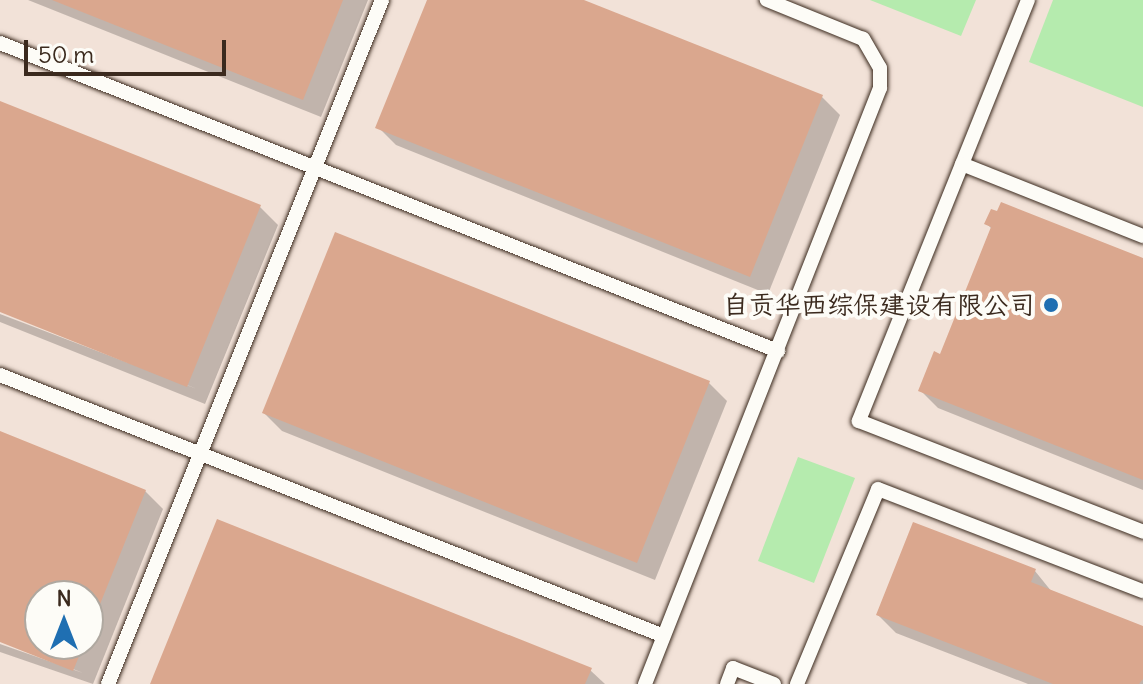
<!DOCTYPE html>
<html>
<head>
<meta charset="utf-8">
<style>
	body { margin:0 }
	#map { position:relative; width:1143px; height:684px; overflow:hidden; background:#fdfcf7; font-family:Delius,"LXGW WenKai TC",sans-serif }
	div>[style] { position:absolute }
	.built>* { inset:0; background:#f2e2d8 }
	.green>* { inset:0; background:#b5ebae }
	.shadow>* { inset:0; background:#0003 }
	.building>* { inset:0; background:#daa78e }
	.roads { filter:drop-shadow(0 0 2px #3b2a1e) drop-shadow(0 0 2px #3b2a1e) }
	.lane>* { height:14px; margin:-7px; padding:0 7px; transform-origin:7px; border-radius:7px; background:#fdfcf7 }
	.dots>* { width:22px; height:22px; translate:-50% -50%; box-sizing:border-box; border:4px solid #fdfcf7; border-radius:50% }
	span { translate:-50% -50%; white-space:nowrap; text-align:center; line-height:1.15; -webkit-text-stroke:8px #fdfcf7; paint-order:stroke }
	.poi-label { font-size:26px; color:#3b2a1e }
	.right { translate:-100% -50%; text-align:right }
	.north { position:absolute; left:24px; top:580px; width:80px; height:80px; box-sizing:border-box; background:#fdfcf7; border:2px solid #afa8a0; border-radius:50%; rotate:0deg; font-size:22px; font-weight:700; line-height:32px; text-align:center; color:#3b2a1e }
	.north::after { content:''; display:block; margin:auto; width:28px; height:36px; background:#1f6fb2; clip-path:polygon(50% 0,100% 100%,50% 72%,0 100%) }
	.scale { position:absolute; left:24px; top:40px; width:202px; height:36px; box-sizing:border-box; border:4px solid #3b2a1e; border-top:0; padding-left:10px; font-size:24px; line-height:28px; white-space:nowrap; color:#3b2a1e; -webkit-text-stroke:6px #fdfcf7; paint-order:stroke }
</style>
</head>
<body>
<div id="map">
	<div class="built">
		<div style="clip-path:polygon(evenodd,0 0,1143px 0,1143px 684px,0 684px,0 0,40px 596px,88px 596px,88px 644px,40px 644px,40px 596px)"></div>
	</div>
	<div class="green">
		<div style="clip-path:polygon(870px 0,976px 0,961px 36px)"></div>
		<div style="clip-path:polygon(1053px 0,1143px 0,1143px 107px,1029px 62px)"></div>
		<div style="clip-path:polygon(798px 457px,855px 478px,814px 583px,758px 561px)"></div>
	</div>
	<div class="shadow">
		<div style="clip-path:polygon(28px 0,368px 0,321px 117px)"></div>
		<div style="clip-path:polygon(429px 0,578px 0,822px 97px,840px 115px,768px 294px,396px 145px,378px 127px)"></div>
		<div style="clip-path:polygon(0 103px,260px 207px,278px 225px,205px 404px,0 322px,0 314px,197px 389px,0 310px)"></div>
		<div style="clip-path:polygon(987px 224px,1143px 260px,1143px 490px,938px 408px,920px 390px,941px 356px,992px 229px)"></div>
		<div style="clip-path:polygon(709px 383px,727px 401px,655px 580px,282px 431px,264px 413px)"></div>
		<div style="clip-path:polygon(evenodd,0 433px,145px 491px,163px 509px,93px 684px,0 652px,0 644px,83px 673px,0 640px,0 433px,40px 596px,88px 596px,88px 644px,40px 644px,40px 596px)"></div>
		<div style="clip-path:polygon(1035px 571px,1052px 592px,1143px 628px,1143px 684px,1028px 684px,896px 633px,878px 615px)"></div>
		<div style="clip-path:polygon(590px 670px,605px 684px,152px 684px)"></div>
	</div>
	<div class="building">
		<div style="clip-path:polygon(52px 0,343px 0,303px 100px)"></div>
		<div style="clip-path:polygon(427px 0,584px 0,823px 95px,750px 277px,375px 128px)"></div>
		<div style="clip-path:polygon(0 101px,261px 205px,187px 387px,0 312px)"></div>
		<div style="clip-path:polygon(1001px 202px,1143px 258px,1143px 480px,918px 391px,934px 351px,940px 354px,991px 227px,984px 224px,991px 209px,997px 211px)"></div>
		<div style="clip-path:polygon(335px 232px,710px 381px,637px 563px,262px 413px)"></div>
		<div style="clip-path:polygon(0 431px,146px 490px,88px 634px,88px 596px,40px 596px,40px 644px,84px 644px,73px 671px,0 642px)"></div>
		<div style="clip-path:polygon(217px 519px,592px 668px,585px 684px,150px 684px)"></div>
		<div style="clip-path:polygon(913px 522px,1036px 569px,1031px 582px,1143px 626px,1143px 679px,1139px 684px,1053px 684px,876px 615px)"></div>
	</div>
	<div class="roads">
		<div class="lane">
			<div style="left:1028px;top:0;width:454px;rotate:111.9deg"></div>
			<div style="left:859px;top:421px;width:305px;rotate:21.3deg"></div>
			<div style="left:0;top:43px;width:837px;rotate:21.6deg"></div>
			<div style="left:962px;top:164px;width:195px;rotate:21.7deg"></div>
			<div style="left:0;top:375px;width:713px;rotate:21.46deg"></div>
			<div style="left:108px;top:684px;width:737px;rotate:-68.17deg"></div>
			<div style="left:645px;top:684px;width:641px;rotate:-68.48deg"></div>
			<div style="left:880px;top:88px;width:20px;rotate:-90deg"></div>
			<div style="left:880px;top:68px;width:34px;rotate:-120deg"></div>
			<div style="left:863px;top:39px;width:104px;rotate:-157.9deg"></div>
			<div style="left:727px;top:684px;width:17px;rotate:-69deg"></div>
			<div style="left:733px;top:668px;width:44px;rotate:21.3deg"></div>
			<div style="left:797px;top:684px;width:211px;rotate:-67.4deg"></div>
			<div style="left:878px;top:489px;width:284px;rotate:21.1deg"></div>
		</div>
	</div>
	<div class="dots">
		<div style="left:1051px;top:305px;background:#1f6fb2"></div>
	</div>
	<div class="poi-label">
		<span class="right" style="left:1035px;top:305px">自贡华西综保建设有限公司</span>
	</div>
	<div class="north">N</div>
	<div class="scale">50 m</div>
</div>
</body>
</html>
